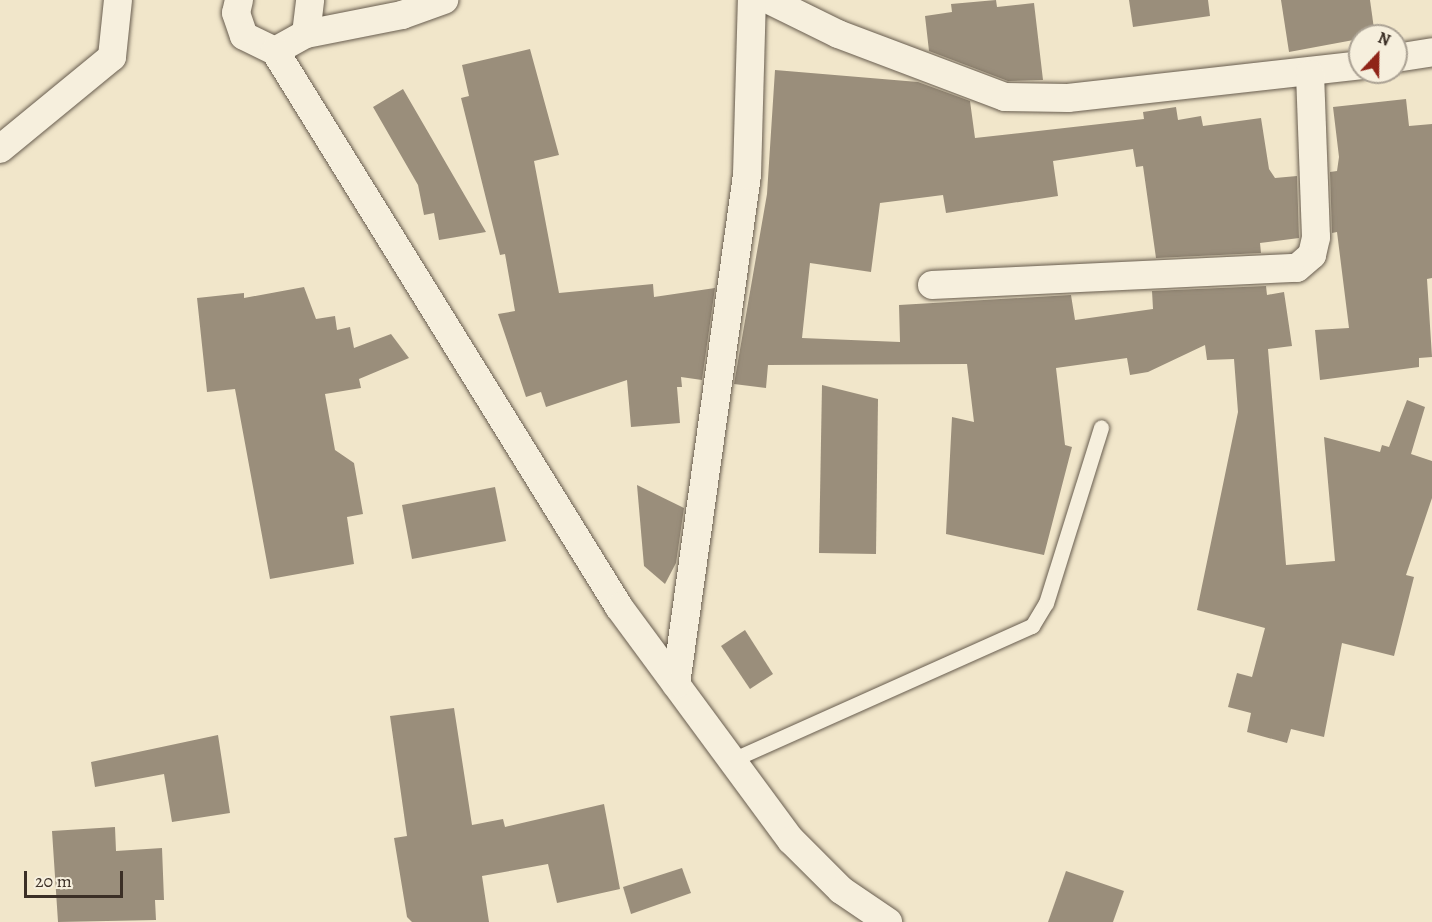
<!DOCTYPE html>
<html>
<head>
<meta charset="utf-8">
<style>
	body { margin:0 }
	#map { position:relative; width:1432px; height:922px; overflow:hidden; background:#f1e6ca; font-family:Alegreya,serif }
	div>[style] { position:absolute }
	.building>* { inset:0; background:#9a8e7b }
	.roads { filter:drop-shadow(0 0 2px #685d4f) drop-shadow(0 0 2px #685d4f) }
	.lane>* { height:15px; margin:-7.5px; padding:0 7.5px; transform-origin:7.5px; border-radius:7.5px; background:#f6efdd }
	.street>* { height:28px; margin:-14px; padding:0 14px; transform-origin:14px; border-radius:14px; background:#f6efdd }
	span { translate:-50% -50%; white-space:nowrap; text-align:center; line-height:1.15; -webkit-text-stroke:5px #f6efdd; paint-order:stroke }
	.north { position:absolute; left:1348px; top:24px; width:60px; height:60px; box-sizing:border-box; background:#f6efdd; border:2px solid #aba294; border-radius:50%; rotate:22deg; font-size:16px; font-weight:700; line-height:24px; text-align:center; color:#3b2f26 }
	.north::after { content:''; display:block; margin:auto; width:21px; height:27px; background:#8f2418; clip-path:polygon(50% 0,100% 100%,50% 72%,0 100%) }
	.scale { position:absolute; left:24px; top:871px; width:99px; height:27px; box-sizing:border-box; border:3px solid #3b2f26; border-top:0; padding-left:8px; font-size:18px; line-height:21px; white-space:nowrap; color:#3b2f26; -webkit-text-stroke:4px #f6efdd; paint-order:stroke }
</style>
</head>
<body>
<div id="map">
	<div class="building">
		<div style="clip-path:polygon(996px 0,997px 7px,1034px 3px,1043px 80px,1008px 81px,929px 51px,925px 16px,952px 12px,951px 4px)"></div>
		<div style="clip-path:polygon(1129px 0,1208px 0,1210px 16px,1133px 27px)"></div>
		<div style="clip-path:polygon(1281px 0,1370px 0,1375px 36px,1289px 52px)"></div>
		<div style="clip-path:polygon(530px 49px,559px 155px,534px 161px,559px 293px,653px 284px,654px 297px,715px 288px,702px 380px,681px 377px,682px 387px,677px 387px,680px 423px,631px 427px,627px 380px,546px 407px,541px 392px,526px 397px,498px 314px,515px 311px,505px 254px,500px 255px,461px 98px,469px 96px,462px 65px)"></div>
		<div style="clip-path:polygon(775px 70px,918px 82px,970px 101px,975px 138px,1144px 119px,1143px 112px,1176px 107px,1178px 120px,1201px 116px,1203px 126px,1261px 118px,1269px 169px,1275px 178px,1297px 176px,1299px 238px,1260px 243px,1261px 253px,1156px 258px,1143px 166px,1136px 167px,1133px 149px,1053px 161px,1058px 196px,946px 213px,943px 195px,880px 203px,871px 272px,810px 263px,802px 338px,900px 342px,899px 305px,1071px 295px,1075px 320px,1153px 309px,1152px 291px,1266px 286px,1267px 295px,1284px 292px,1292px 346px,1268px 349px,1286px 565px,1335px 561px,1324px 437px,1380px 452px,1382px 445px,1389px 447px,1407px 400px,1425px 407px,1411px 454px,1432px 461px,1432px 498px,1406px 575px,1414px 577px,1394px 656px,1342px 643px,1324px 737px,1291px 729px,1287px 743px,1247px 732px,1251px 713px,1228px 707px,1237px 673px,1252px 677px,1265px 628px,1197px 610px,1238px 412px,1234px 359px,1207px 360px,1205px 345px,1148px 372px,1130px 375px,1127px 358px,1056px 368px,1065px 445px,1072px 447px,1044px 555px,946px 534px,952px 417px,974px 422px,967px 364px,768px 365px,766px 388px,734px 384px,767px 194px)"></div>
		<div style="clip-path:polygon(403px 89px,486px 232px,439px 240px,434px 213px,424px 215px,418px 185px,373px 107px)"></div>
		<div style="clip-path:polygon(1406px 99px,1409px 126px,1432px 124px,1432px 278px,1427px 279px,1432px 357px,1419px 358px,1419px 367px,1320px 380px,1315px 330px,1349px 328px,1337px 232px,1332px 233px,1330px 172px,1337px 171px,1339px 157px,1333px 107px)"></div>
		<div style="clip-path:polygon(304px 287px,316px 319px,335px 316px,337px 330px,350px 327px,354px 348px,391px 334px,409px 358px,359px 379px,361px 388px,325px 394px,335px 450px,354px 463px,363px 514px,347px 517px,354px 564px,270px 579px,235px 389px,207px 392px,197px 298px,244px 293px,244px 298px)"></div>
		<div style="clip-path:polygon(822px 385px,878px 399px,876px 554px,819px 553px)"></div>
		<div style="clip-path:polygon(637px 485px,684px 508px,676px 563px,665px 584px,644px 566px)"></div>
		<div style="clip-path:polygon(495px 487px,506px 541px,412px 559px,402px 505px)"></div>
		<div style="clip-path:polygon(745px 630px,773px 674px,750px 689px,721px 646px)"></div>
		<div style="clip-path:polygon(454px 708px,472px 825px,503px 819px,505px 827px,604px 804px,620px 889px,557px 903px,548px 864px,482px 876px,489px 922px,412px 922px,407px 917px,394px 838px,407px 836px,390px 716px)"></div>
		<div style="clip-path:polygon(218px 735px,230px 813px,172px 822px,164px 774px,95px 787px,91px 762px)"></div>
		<div style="clip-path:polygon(115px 827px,116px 851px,162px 848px,164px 900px,155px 900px,156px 920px,58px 922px,52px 831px)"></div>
		<div style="clip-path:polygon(682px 868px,691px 893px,631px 914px,623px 887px)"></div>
		<div style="clip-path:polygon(1066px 871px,1124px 891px,1113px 922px,1048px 922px)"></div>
	</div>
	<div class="roads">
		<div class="lane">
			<div style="left:732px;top:760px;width:329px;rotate:-24.1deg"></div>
			<div style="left:1032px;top:626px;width:27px;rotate:-59deg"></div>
			<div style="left:1046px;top:603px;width:184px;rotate:-72.6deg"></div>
		</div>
		<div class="street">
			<div style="left:239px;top:0;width:13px;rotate:103deg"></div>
			<div style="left:236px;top:13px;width:24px;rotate:71deg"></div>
			<div style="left:244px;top:36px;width:34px;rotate:26deg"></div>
			<div style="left:275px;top:51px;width:35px;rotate:-29deg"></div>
			<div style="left:306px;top:34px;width:34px;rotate:-83deg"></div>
			<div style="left:769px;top:0;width:77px;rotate:26.2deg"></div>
			<div style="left:838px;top:34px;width:178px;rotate:20.7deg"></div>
			<div style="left:1005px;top:97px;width:63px;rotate:0.9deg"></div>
			<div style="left:1068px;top:98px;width:294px;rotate:-6.4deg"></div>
			<div style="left:306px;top:34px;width:98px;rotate:-11.2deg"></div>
			<div style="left:402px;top:15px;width:45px;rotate:-19.7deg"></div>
			<div style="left:275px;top:51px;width:654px;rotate:58.25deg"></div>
			<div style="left:619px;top:607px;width:290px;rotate:53.6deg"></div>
			<div style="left:791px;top:840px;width:71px;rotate:45deg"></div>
			<div style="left:841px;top:890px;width:57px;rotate:34.2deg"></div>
			<div style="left:1396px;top:58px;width:36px;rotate:-9deg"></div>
			<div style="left:0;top:149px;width:145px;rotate:-39.4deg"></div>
			<div style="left:112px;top:57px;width:57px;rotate:-84deg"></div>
			<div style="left:932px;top:285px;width:365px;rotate:-2.7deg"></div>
			<div style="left:1297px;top:268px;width:20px;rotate:-41deg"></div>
			<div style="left:1312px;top:255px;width:18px;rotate:-77deg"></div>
			<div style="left:1316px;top:237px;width:163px;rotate:-92.1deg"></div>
			<div style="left:676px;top:684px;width:514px;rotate:-82.06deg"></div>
			<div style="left:747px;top:175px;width:175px;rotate:-88.4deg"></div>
		</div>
	</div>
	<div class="north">N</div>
	<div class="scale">20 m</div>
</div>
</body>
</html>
